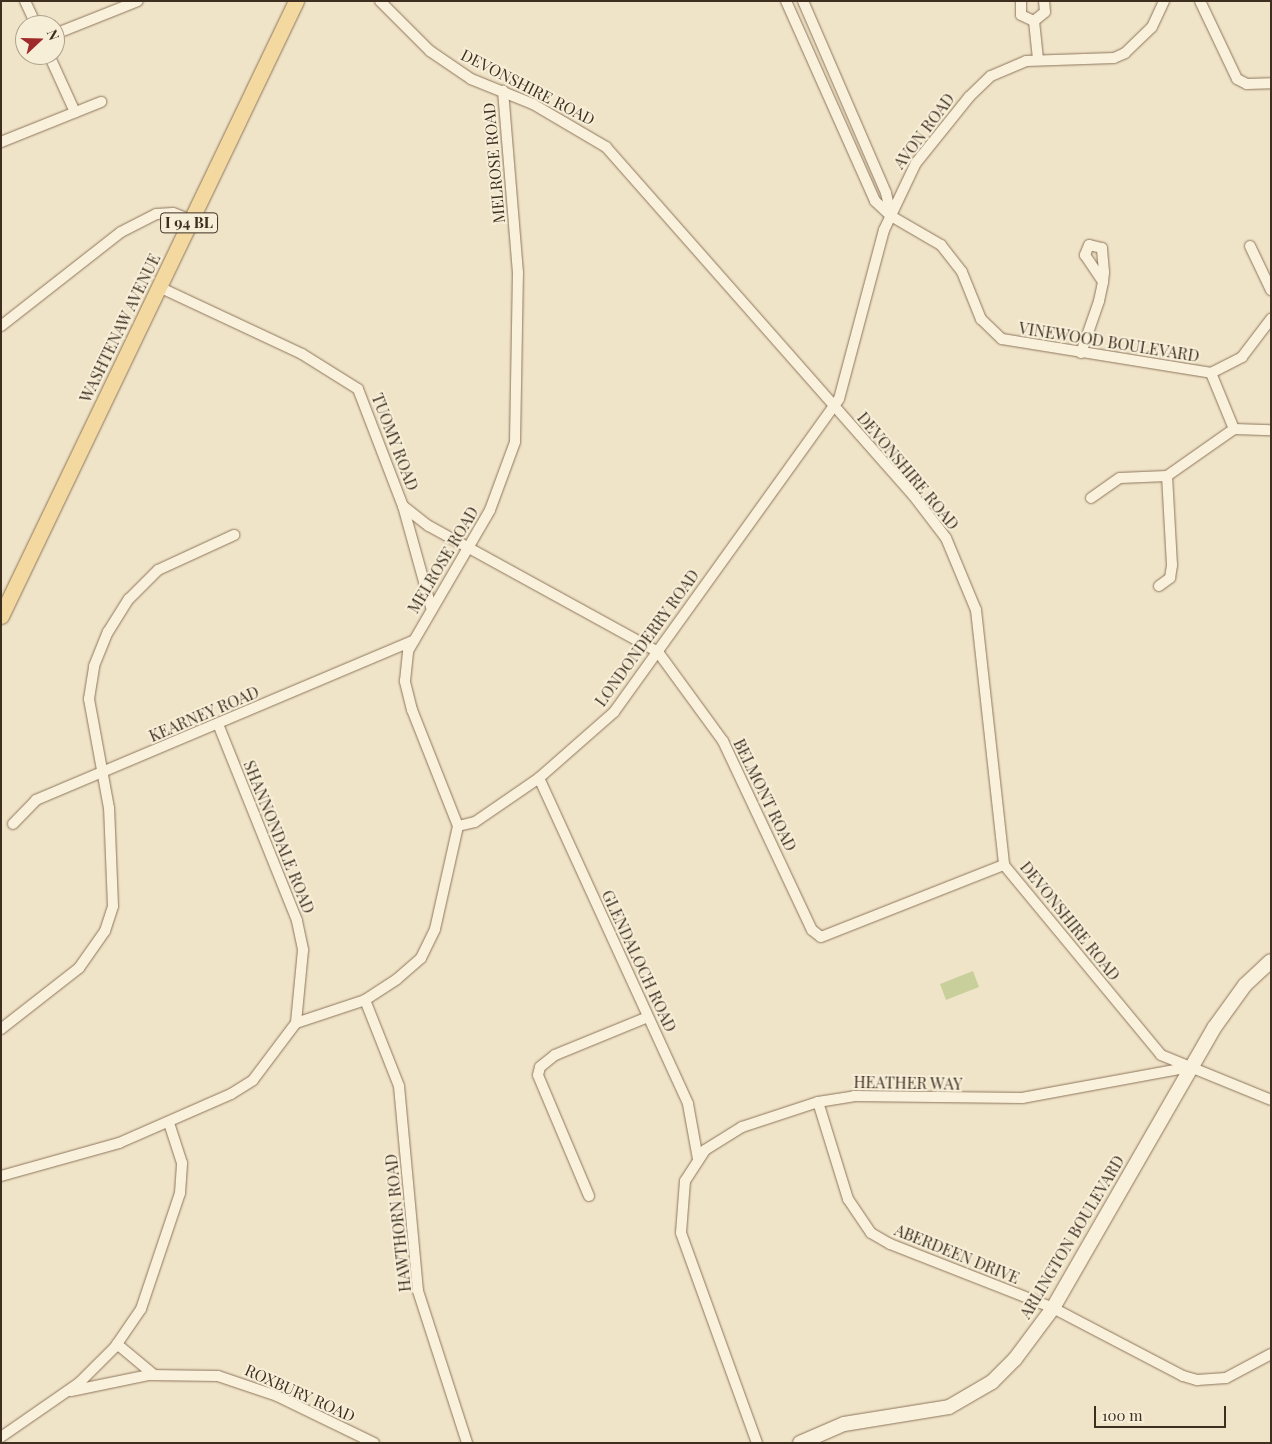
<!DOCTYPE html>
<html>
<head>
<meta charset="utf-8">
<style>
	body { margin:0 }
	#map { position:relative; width:1272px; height:1444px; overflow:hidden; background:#f0e4c8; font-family:"Playfair Display",serif }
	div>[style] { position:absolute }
	.green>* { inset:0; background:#c9cf9b }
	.roads { filter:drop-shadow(0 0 1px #8d765c) drop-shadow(0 0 1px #8d765c) }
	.street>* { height:10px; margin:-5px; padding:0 5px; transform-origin:5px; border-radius:5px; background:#faf1dc }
	.secondary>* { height:14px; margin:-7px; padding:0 7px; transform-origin:7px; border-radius:7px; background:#faf1dc }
	.primary>* { height:15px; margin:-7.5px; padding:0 7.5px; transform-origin:7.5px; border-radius:7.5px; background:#f3d9a0 }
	span { translate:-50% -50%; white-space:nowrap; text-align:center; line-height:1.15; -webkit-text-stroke:4px #f7eed8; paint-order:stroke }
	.shield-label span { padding:1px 4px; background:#f7eed8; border:1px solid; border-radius:4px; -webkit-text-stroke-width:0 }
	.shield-label { font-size:15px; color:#3d2e20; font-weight:700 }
	.street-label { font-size:16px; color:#3d2e20 }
	.frame { position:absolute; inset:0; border:2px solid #3d2e20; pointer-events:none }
	.north { position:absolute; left:15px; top:15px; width:50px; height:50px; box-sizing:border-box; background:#f7eed8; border:1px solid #ada18e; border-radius:50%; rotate:69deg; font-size:14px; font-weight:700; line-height:20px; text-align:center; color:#3d2e20 }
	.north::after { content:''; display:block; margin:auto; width:18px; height:22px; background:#9e2a2b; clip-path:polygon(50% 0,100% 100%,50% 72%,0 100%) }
	.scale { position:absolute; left:1094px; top:1406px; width:132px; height:22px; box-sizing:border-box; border:2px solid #3d2e20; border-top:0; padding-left:6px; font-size:15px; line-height:18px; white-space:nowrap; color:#3d2e20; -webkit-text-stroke:4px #f7eed8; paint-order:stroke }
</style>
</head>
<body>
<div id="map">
	<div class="green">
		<div style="clip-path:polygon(973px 971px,979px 987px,946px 1000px,940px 984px)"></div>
	</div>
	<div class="roads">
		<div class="street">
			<div style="left:25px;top:1px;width:26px;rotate:65deg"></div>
			<div style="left:380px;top:1px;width:71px;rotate:45deg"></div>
			<div style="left:430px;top:51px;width:50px;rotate:34.3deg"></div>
			<div style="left:471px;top:79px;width:67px;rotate:22deg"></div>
			<div style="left:533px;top:104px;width:85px;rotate:30.5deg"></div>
			<div style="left:606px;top:147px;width:464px;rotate:48.6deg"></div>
			<div style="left:913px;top:495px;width:54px;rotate:52.5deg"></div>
			<div style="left:946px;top:538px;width:78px;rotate:67.4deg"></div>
			<div style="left:976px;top:610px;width:257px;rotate:83.7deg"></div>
			<div style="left:1004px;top:865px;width:246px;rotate:50.4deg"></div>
			<div style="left:1161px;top:1055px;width:119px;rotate:22.2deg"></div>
			<div style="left:786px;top:1px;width:219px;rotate:66deg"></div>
			<div style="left:875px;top:201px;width:22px;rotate:43deg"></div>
			<div style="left:891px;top:216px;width:58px;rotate:30.1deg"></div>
			<div style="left:941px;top:245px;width:34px;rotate:52deg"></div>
			<div style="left:962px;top:272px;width:51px;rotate:68deg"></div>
			<div style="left:981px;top:319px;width:29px;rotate:44deg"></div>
			<div style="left:1002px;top:339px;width:212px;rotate:9.2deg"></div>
			<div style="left:1211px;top:373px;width:35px;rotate:-27deg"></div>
			<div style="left:1242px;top:357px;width:48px;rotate:-52.7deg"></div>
			<div style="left:803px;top:1px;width:209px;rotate:66.6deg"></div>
			<div style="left:886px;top:193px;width:23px;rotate:77deg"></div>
			<div style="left:1021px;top:1px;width:14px;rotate:90deg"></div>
			<div style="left:1021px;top:15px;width:14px;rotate:25deg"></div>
			<div style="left:1034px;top:21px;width:14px;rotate:-39deg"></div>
			<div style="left:1045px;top:12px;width:11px;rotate:-95deg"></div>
			<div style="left:1200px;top:1px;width:86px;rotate:64.6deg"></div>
			<div style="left:1237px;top:79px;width:11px;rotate:27deg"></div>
			<div style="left:1247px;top:84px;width:24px;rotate:-2deg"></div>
			<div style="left:1034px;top:21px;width:39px;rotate:84deg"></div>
			<div style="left:55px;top:34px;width:89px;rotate:-21.7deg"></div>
			<div style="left:49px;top:55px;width:63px;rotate:65.5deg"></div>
			<div style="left:1px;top:142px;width:108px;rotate:-21.8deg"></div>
			<div style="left:1250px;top:246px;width:49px;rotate:64.5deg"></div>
			<div style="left:159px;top:287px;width:158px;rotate:25.1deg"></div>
			<div style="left:302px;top:354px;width:66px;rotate:32deg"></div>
			<div style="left:358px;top:389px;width:125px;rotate:69deg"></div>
			<div style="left:403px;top:506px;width:105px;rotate:74.5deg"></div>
			<div style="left:1px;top:326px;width:152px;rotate:-38.1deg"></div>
			<div style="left:121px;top:232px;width:39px;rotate:-27deg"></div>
			<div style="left:156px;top:214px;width:17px;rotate:-3deg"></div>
			<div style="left:173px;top:213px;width:19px;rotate:21deg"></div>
			<div style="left:1081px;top:353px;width:55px;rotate:-70.9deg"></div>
			<div style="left:1099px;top:301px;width:19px;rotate:-78deg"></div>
			<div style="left:1103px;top:282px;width:10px;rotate:-84deg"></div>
			<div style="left:1104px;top:272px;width:24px;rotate:-95deg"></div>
			<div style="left:1102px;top:248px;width:13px;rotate:-167deg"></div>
			<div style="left:1089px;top:245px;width:11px;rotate:112deg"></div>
			<div style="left:1085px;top:255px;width:32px;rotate:56deg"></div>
			<div style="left:1211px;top:373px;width:61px;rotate:67.7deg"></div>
			<div style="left:1234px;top:429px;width:37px;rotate:2deg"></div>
			<div style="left:1091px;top:498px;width:35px;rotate:-35deg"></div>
			<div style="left:1120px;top:478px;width:47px;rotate:-2.4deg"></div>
			<div style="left:1167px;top:476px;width:82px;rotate:-35deg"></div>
			<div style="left:403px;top:506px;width:33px;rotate:38deg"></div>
			<div style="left:429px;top:526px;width:261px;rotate:28.8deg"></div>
			<div style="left:658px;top:652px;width:110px;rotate:53.9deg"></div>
			<div style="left:723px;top:741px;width:209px;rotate:64.8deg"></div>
			<div style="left:812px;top:930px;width:11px;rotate:38deg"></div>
			<div style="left:821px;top:937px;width:197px;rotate:-21.5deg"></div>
			<div style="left:1159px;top:586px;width:14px;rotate:-36deg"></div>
			<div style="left:1170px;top:578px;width:13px;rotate:-81deg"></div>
			<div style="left:1172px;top:565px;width:89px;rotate:-93.2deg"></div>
			<div style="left:218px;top:724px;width:212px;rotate:68.1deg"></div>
			<div style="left:297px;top:921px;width:30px;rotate:78deg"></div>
			<div style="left:303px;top:950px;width:73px;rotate:95.5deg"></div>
			<div style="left:539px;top:778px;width:358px;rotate:65.4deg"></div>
			<div style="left:688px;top:1104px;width:56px;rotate:79.7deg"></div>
			<div style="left:13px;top:824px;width:33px;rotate:-46deg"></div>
			<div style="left:36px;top:800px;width:410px;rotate:-22.9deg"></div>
			<div style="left:458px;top:826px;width:17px;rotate:-13deg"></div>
			<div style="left:475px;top:822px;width:78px;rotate:-34.5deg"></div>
			<div style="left:539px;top:778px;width:100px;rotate:-41.3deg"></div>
			<div style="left:614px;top:712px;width:385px;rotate:-54.3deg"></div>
			<div style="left:839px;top:399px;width:175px;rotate:-75.1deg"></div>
			<div style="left:884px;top:230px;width:74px;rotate:-64.5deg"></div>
			<div style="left:916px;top:163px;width:85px;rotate:-51.2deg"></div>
			<div style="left:969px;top:97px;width:30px;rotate:-44deg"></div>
			<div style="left:991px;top:76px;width:38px;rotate:-23deg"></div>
			<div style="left:1026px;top:61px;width:88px;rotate:-2deg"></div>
			<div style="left:1114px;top:58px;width:12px;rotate:-24deg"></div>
			<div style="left:1125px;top:53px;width:37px;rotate:-44deg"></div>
			<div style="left:1152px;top:27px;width:29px;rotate:-65deg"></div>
			<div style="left:365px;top:1000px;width:92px;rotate:68.4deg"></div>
			<div style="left:399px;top:1086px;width:206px;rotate:84.7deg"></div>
			<div style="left:418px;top:1291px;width:160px;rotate:72.1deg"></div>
			<div style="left:1px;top:1029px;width:99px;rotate:-38deg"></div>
			<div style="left:79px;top:968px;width:45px;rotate:-54.9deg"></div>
			<div style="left:105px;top:931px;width:26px;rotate:-72deg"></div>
			<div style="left:113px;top:906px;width:98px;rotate:-92.3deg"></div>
			<div style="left:109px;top:808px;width:111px;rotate:-100.4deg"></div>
			<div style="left:89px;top:699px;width:33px;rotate:-81deg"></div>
			<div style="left:94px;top:666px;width:37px;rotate:-68deg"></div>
			<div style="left:108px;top:632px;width:39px;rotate:-58deg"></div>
			<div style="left:129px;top:599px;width:41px;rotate:-45deg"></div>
			<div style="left:158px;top:570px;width:84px;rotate:-24.7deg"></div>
			<div style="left:818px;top:1102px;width:102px;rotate:72.8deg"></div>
			<div style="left:848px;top:1199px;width:41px;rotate:55.9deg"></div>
			<div style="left:871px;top:1233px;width:22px;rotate:30deg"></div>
			<div style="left:890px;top:1244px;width:175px;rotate:21.4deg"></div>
			<div style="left:1053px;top:1308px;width:147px;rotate:27.6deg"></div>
			<div style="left:1183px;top:1376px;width:15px;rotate:16deg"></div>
			<div style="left:1197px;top:1380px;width:29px;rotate:-4deg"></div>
			<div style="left:1226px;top:1378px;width:51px;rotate:-28.1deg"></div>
			<div style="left:1px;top:1176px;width:123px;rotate:-15.6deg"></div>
			<div style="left:119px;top:1143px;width:122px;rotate:-23.6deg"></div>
			<div style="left:231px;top:1094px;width:26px;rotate:-32deg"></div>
			<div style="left:253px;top:1080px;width:71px;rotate:-53deg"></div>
			<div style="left:296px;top:1023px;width:73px;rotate:-18.4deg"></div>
			<div style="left:365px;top:1000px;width:38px;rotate:-33deg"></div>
			<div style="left:397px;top:979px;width:32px;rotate:-41deg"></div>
			<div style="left:421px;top:958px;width:32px;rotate:-64deg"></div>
			<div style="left:435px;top:929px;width:106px;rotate:-77.4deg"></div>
			<div style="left:458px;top:826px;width:125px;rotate:-111.6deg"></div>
			<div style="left:412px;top:710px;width:30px;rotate:-104deg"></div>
			<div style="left:405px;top:681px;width:30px;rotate:-84deg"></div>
			<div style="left:408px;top:651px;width:163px;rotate:-59.8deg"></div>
			<div style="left:490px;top:510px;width:72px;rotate:-69.8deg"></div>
			<div style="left:515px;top:442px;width:169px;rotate:-89deg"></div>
			<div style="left:518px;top:273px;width:183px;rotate:-94.7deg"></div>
			<div style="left:589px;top:1196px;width:131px;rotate:-112.9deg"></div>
			<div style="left:538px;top:1075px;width:8px;rotate:-76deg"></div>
			<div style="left:540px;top:1067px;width:19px;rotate:-39deg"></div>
			<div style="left:555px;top:1055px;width:100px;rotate:-22.2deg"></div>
			<div style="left:117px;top:1344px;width:47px;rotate:39.8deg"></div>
			<div style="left:71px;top:1391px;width:80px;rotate:-11.6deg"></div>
			<div style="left:149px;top:1375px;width:69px;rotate:0.8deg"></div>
			<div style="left:218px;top:1376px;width:62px;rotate:18.7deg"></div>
			<div style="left:277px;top:1396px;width:108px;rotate:25.9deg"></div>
			<div style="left:1px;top:1437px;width:95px;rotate:-34.7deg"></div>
			<div style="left:79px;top:1383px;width:51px;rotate:-45deg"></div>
			<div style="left:115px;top:1347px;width:46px;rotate:-55.6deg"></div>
			<div style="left:141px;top:1309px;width:122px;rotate:-71.4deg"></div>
			<div style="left:180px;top:1193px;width:30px;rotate:-86deg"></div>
			<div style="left:182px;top:1163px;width:42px;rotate:-108deg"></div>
			<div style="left:757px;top:1443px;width:223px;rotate:-109.9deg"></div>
			<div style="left:681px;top:1233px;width:52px;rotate:-85.6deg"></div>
			<div style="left:685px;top:1181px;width:37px;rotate:-57deg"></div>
			<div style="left:705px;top:1150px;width:44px;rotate:-31.9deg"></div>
			<div style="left:742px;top:1127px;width:80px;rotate:-18.2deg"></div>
			<div style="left:818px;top:1102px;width:36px;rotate:-9deg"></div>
			<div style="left:854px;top:1096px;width:168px;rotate:0.7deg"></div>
			<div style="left:1022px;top:1098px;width:172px;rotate:-10.4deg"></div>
		</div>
		<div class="secondary">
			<div style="left:800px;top:1443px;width:48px;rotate:-23.4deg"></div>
			<div style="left:844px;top:1424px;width:106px;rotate:-9.2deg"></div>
			<div style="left:949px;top:1407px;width:50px;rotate:-30.2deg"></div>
			<div style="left:992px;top:1382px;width:33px;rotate:-45deg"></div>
			<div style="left:1015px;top:1359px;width:64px;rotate:-53.3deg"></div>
			<div style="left:1053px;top:1308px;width:323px;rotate:-60.1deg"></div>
			<div style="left:1214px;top:1028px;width:53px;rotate:-54.2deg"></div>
			<div style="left:1245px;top:985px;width:35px;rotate:-43deg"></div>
		</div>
		<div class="primary">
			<div style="left:1px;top:616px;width:682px;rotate:-64.37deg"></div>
		</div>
	</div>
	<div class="shield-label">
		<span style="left:189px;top:223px">I 94 BL</span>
	</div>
	<div class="street-label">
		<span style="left:528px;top:87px;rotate:27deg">DEVONSHIRE ROAD</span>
		<span style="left:924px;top:131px;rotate:-53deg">AVON ROAD</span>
		<span style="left:494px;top:163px;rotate:-95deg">MELROSE ROAD</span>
		<span style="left:120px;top:328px;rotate:-64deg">WASHTENAW AVENUE</span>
		<span style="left:1109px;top:342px;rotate:9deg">VINEWOOD BOULEVARD</span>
		<span style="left:395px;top:442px;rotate:69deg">TUOMY ROAD</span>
		<span style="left:908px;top:471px;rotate:50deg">DEVONSHIRE ROAD</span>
		<span style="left:443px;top:560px;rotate:-59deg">MELROSE ROAD</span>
		<span style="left:647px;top:638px;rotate:-54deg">LONDONDERRY ROAD</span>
		<span style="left:204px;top:714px;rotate:-23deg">KEARNEY ROAD</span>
		<span style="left:765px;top:795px;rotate:64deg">BELMONT ROAD</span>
		<span style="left:279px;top:837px;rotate:68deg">SHANNONDALE ROAD</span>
		<span style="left:1070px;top:921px;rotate:51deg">DEVONSHIRE ROAD</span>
		<span style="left:639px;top:961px;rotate:65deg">GLENDALOCH ROAD</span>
		<span style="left:908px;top:1083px;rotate:1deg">HEATHER WAY</span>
		<span style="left:398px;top:1223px;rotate:-96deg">HAWTHORN ROAD</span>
		<span style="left:1072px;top:1237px;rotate:-59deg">ARLINGTON BOULEVARD</span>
		<span style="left:957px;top:1254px;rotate:22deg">ABERDEEN DRIVE</span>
		<span style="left:300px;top:1393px;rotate:24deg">ROXBURY ROAD</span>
	</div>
	<div class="frame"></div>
	<div class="north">N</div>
	<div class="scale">100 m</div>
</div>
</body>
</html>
